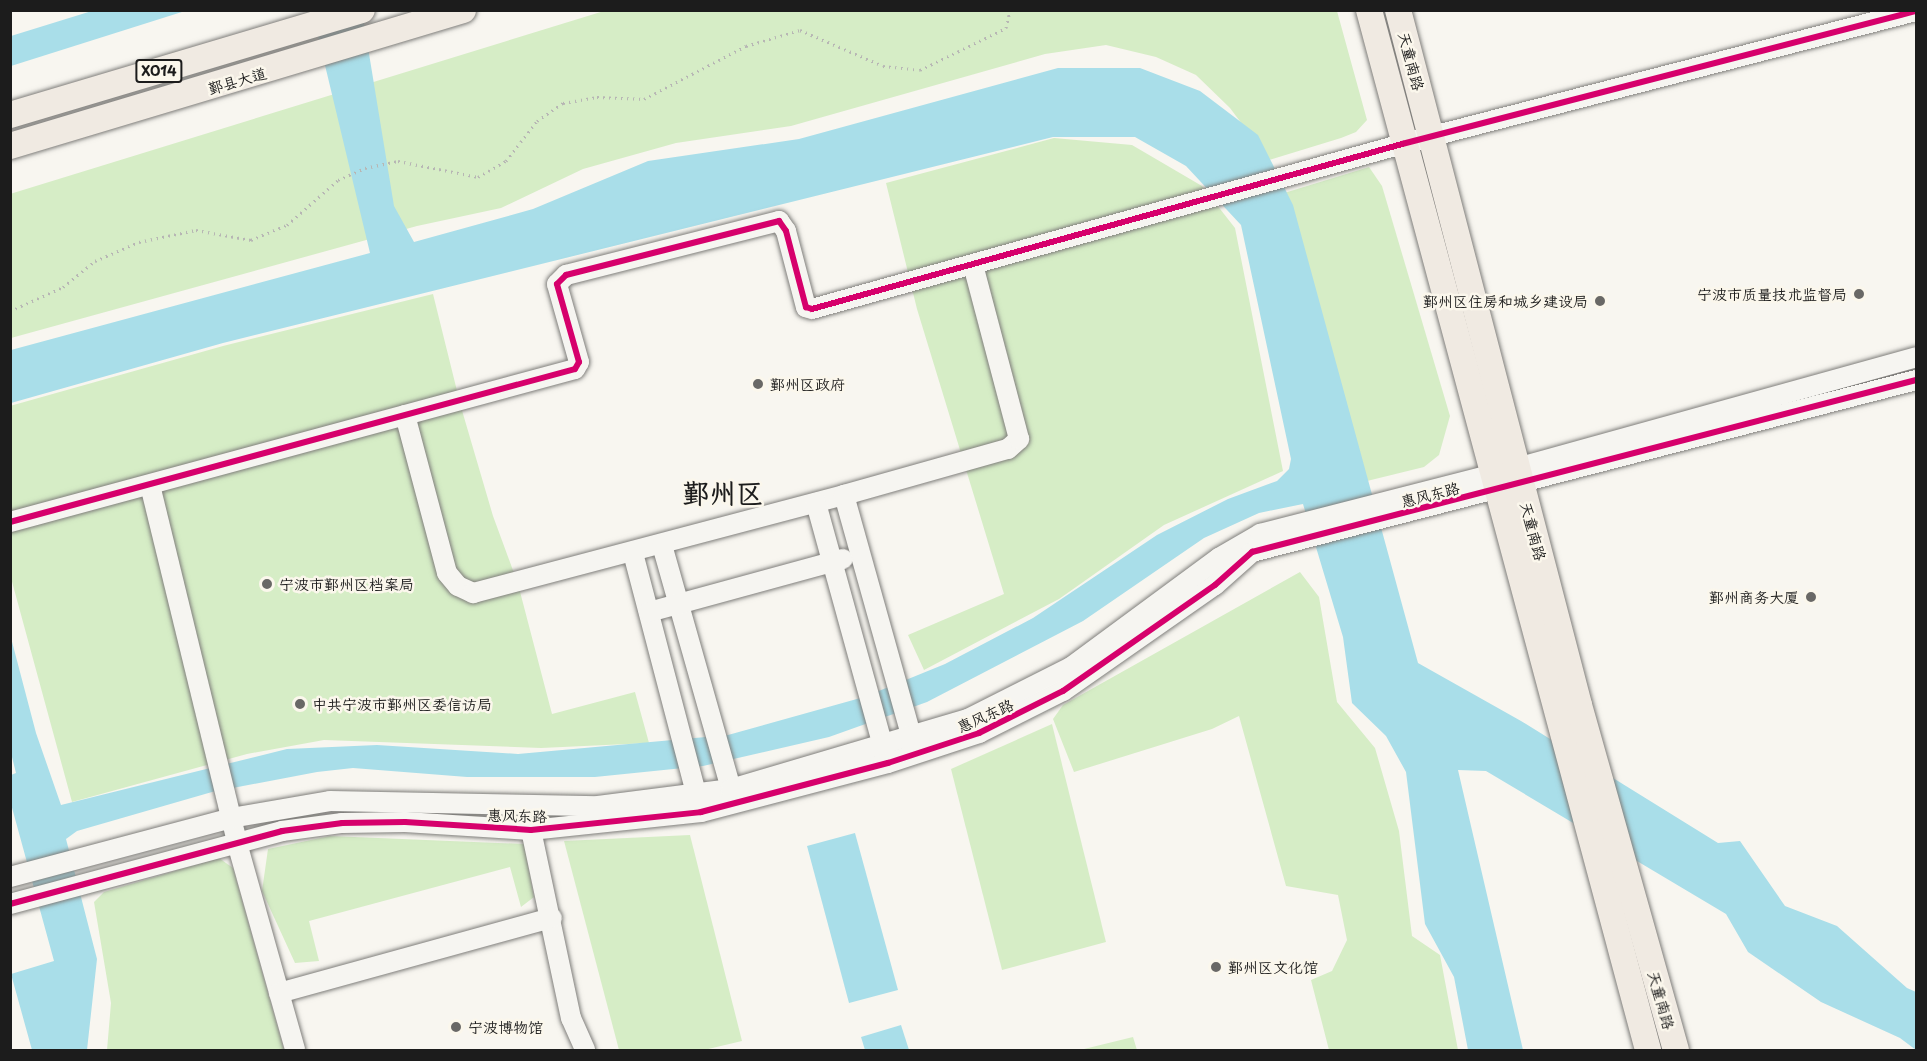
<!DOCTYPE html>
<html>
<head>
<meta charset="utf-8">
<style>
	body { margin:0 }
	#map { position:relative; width:1927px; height:1061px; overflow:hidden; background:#f8f6f0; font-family:"Playpen Sans","LXGW WenKai TC",sans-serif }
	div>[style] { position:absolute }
	.green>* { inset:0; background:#d6edc6 }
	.water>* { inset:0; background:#a9dee9 }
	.path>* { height:3px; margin-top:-1.5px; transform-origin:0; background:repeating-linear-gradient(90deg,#b7b6b4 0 1.5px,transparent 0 6px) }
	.roads { filter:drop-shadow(0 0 2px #7f7e7b) drop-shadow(0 0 2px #7f7e7b) }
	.minor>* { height:20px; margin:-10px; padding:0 10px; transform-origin:10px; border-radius:10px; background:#f6f5f1 }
	.major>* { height:26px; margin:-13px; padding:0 13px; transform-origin:13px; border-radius:13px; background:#f0eae2 }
	.cycleway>* { height:6px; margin:-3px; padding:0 3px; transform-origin:3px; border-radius:3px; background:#d6006c }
	.dots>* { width:16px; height:16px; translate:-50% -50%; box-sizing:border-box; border:3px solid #fbf7ec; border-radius:50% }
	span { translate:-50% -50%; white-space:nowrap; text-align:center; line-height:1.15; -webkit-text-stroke:5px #fbf7ec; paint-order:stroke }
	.shield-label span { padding:2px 4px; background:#fbf7ec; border:2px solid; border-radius:4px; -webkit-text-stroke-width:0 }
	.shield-label { font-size:14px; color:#1c1c1c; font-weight:700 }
	.street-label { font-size:15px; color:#1c1c1c }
	.poi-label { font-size:15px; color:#1c1c1c }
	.right { translate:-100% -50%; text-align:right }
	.left { translate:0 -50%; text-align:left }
	.town-label { font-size:27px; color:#1c1c1c; font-weight:700 }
	.frame { position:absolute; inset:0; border:12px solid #1c1c1c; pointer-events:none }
</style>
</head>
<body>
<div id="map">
	<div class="green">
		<div style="clip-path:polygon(604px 11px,1337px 11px,1367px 120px,1356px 132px,1341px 138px,1269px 160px,1230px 108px,1196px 75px,1156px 57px,1106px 45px,1045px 54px,791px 126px,676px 143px,583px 169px,501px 208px,417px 226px,11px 338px,10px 194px)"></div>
		<div style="clip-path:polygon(1054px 138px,1132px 145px,1202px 186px,1235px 228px,1283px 471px,1164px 525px,1059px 599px,924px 670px,908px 635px,1004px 594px,917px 309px,886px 183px)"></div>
		<div style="clip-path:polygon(1369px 167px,1382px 186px,1450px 416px,1439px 455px,1424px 467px,1367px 481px,1281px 194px)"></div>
		<div style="clip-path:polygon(433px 294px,461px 407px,493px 516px,518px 584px,552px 714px,635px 692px,649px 743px,541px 748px,324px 740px,247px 754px,72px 802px,11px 578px,10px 406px,223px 346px)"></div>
		<div style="clip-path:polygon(1300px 572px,1319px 597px,1337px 702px,1375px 748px,1399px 831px,1412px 936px,1440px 955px,1458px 1050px,1329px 1050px,1311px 980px,1332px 971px,1347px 940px,1338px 895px,1286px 886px,1239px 716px,1212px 729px,1074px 772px,1053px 719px,1063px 705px)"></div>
		<div style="clip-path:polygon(1052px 724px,1106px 942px,1002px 970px,951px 769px)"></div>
		<div style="clip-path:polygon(690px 835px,742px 1041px,704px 1050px,619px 1050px,564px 841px)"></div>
		<div style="clip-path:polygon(330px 836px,524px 844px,534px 897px,521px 907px,510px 867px,309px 921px,319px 961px,295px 963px,262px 891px,268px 849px)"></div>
		<div style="clip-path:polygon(219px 858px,233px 868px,284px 1050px,107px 1050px,111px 1003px,94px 902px,104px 892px)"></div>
		<div style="clip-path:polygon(1133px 1037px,1137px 1050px,1080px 1050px)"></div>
	</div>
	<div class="water">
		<div style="clip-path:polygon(95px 10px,185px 11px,11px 66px,11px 36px)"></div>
		<div style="clip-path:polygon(312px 11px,362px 11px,394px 206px,414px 242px,533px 209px,648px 161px,799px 139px,1058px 68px,1140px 68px,1200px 91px,1258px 135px,1293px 205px,1418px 663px,1521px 721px,1718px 843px,1740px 841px,1785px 906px,1837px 926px,1907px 988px,1916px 992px,1916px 1050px,1900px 1038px,1821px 1002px,1748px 952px,1726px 914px,1486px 771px,1458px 770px,1523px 1050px,1468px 1050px,1454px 977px,1425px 924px,1406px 772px,1386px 736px,1352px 703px,1343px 637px,1303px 504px,1259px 513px,1204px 538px,1083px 621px,927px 702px,829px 737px,703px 766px,595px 777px,467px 777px,353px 768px,317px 772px,212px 792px,77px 831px,66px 839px,97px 959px,87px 1050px,32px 1050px,11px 974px,54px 961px,11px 804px,11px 775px,16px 773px,10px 749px,10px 634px,36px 733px,61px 805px,287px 749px,377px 745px,518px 754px,728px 735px,864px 697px,945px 664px,1033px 618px,1157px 535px,1228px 499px,1277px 481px,1289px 469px,1291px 459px,1241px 225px,1186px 166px,1135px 137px,1053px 137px,223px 343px,11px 403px,11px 350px,370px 253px)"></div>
		<div style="clip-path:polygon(855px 833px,898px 990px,849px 1003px,807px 846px)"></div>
		<div style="clip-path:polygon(901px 1025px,909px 1050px,865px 1050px,861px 1037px)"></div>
	</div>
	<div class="path">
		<div style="left:10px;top:311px;width:58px;rotate:-24.4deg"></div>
		<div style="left:63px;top:287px;width:41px;rotate:-39.1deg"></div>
		<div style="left:95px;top:261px;width:48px;rotate:-23.4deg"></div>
		<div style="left:139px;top:242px;width:58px;rotate:-11.9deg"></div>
		<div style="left:196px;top:230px;width:56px;rotate:10.3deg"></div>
		<div style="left:251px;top:240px;width:39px;rotate:-23deg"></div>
		<div style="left:287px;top:225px;width:68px;rotate:-41.4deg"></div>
		<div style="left:338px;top:180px;width:30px;rotate:-24deg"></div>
		<div style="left:365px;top:168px;width:34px;rotate:-12deg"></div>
		<div style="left:398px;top:161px;width:82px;rotate:11.3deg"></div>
		<div style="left:478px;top:177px;width:32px;rotate:-30deg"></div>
		<div style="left:506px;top:161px;width:51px;rotate:-52.2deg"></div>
		<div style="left:537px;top:121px;width:32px;rotate:-35deg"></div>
		<div style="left:563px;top:103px;width:35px;rotate:-10deg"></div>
		<div style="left:597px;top:97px;width:47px;rotate:2.4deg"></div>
		<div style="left:644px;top:99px;width:115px;rotate:-27.5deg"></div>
		<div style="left:746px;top:46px;width:56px;rotate:-16.5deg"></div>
		<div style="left:800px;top:30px;width:90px;rotate:23.4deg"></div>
		<div style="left:883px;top:66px;width:37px;rotate:6deg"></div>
		<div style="left:920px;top:70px;width:96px;rotate:-26deg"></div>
		<div style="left:1006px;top:28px;width:18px;rotate:-77deg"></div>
	</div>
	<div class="roads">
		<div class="minor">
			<div style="left:405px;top:415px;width:163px;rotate:75.1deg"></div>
			<div style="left:447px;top:573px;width:17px;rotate:50deg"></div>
			<div style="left:458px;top:586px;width:17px;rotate:25deg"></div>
			<div style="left:473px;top:593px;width:384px;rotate:-14.8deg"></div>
			<div style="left:844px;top:495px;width:264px;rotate:74.4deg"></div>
			<div style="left:150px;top:485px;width:368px;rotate:76.3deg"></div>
			<div style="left:237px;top:843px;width:215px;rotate:74.3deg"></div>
			<div style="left:844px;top:495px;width:170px;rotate:-15.7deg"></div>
			<div style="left:1008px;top:449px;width:15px;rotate:-42deg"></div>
			<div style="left:1019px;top:439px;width:180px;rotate:-104.8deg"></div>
			<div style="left:816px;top:503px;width:263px;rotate:74.6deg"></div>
			<div style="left:10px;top:522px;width:585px;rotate:-15.15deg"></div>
			<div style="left:575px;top:369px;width:8px;rotate:-60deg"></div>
			<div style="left:579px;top:362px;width:81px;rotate:-105.8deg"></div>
			<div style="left:557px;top:284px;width:13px;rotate:-45deg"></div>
			<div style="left:566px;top:275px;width:220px;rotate:-14.2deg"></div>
			<div style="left:779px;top:221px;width:12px;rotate:55deg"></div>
			<div style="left:786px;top:231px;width:79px;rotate:75.3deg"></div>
			<div style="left:806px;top:307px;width:6px;rotate:18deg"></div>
			<div style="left:812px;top:309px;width:613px;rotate:-15.62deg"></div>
			<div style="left:1402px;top:144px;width:531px;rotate:-14.51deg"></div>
			<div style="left:662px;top:545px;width:265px;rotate:74.2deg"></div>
			<div style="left:633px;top:553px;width:265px;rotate:75.3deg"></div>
			<div style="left:649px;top:612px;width:201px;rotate:-15.3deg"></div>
			<div style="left:531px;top:830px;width:192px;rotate:78deg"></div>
			<div style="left:571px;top:1018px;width:35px;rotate:66deg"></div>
			<div style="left:10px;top:877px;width:229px;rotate:-14.9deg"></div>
			<div style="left:231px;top:818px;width:100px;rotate:-9.7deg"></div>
			<div style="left:330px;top:801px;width:268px;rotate:1.1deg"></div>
			<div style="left:598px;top:806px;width:134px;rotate:-7.3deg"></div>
			<div style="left:731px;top:789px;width:247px;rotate:-16.5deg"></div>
			<div style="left:968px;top:719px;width:115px;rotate:-26.8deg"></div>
			<div style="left:1071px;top:667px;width:184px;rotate:-36.4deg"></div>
			<div style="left:1219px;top:558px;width:48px;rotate:-30.3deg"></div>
			<div style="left:1260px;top:534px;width:265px;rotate:-14.4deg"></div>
			<div style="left:1517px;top:468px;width:414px;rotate:-15.5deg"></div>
			<div style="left:10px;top:904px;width:282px;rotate:-15deg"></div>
			<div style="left:282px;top:831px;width:61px;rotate:-7.6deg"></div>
			<div style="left:342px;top:823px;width:63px;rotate:-0.9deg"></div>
			<div style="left:405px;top:822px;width:126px;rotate:3.6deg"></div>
			<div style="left:531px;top:830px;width:171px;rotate:-6deg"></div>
			<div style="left:701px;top:812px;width:193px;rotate:-14.7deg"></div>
			<div style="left:888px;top:763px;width:96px;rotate:-18.2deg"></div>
			<div style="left:979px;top:733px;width:94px;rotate:-26.6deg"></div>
			<div style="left:1063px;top:691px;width:185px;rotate:-34.9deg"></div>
			<div style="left:1215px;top:585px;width:50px;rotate:-41.7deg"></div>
			<div style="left:1252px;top:552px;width:686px;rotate:-14.52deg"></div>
			<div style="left:279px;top:993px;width:283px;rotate:-15.4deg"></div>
		</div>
		<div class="major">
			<div style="left:1369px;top:10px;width:1077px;rotate:74.98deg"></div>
			<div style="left:1398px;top:10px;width:718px;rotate:75.4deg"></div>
			<div style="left:1579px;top:705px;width:358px;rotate:74.3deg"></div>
			<div style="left:10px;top:115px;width:367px;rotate:-16.6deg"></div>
			<div style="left:10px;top:146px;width:473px;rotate:-16.7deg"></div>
		</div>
	</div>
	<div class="cycleway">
		<div style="left:10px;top:522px;width:585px;rotate:-15.15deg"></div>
		<div style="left:575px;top:369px;width:8px;rotate:-60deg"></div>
		<div style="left:579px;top:362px;width:81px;rotate:-105.8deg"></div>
		<div style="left:557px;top:284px;width:13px;rotate:-45deg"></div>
		<div style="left:566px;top:275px;width:220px;rotate:-14.2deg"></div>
		<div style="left:779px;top:221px;width:12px;rotate:55deg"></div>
		<div style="left:786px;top:231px;width:79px;rotate:75.3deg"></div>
		<div style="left:806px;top:307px;width:6px;rotate:18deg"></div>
		<div style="left:812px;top:309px;width:613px;rotate:-15.62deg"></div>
		<div style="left:1402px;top:144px;width:531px;rotate:-14.51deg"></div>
		<div style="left:10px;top:904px;width:282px;rotate:-15deg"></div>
		<div style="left:282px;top:831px;width:61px;rotate:-7.6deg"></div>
		<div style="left:342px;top:823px;width:63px;rotate:-0.9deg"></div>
		<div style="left:405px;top:822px;width:126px;rotate:3.6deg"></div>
		<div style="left:531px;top:830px;width:171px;rotate:-6deg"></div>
		<div style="left:701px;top:812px;width:193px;rotate:-14.7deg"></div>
		<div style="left:888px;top:763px;width:96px;rotate:-18.2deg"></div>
		<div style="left:979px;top:733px;width:94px;rotate:-26.6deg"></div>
		<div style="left:1063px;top:691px;width:185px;rotate:-34.9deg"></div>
		<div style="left:1215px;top:585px;width:50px;rotate:-41.7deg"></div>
		<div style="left:1252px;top:552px;width:686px;rotate:-14.52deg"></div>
	</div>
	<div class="dots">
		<div style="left:1859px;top:294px;background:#696866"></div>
		<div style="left:1600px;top:301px;background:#696866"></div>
		<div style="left:758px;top:384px;background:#696866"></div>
		<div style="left:267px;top:584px;background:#696866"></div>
		<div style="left:1811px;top:597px;background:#696866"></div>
		<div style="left:300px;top:704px;background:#696866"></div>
		<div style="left:1216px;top:967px;background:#696866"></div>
		<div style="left:456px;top:1027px;background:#696866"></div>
	</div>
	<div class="shield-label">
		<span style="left:159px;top:71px">X014</span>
	</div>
	<div class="street-label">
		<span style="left:1412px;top:61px;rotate:75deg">天童南路</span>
		<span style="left:237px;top:80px;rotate:-16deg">鄞县大道</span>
		<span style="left:1430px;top:494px;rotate:-14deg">惠风东路</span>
		<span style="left:1534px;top:531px;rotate:75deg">天童南路</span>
		<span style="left:985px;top:715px;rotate:-24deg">惠风东路</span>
		<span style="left:517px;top:815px;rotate:1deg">惠风东路</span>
		<span style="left:1662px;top:1000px;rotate:74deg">天童南路</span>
	</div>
	<div class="poi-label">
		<span class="right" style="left:1847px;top:294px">宁波市质量技术监督局</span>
		<span class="right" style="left:1588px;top:301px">鄞州区住房和城乡建设局</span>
		<span class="left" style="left:770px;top:384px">鄞州区政府</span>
		<span class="left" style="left:279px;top:584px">宁波市鄞州区档案局</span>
		<span class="right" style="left:1799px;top:597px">鄞州商务大厦</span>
		<span class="left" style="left:312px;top:704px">中共宁波市鄞州区委信访局</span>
		<span class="left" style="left:1228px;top:967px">鄞州区文化馆</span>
		<span class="left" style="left:468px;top:1027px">宁波博物馆</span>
	</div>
	<div class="town-label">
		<span style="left:723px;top:492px">鄞州区</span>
	</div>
	<div class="frame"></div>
</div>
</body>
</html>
